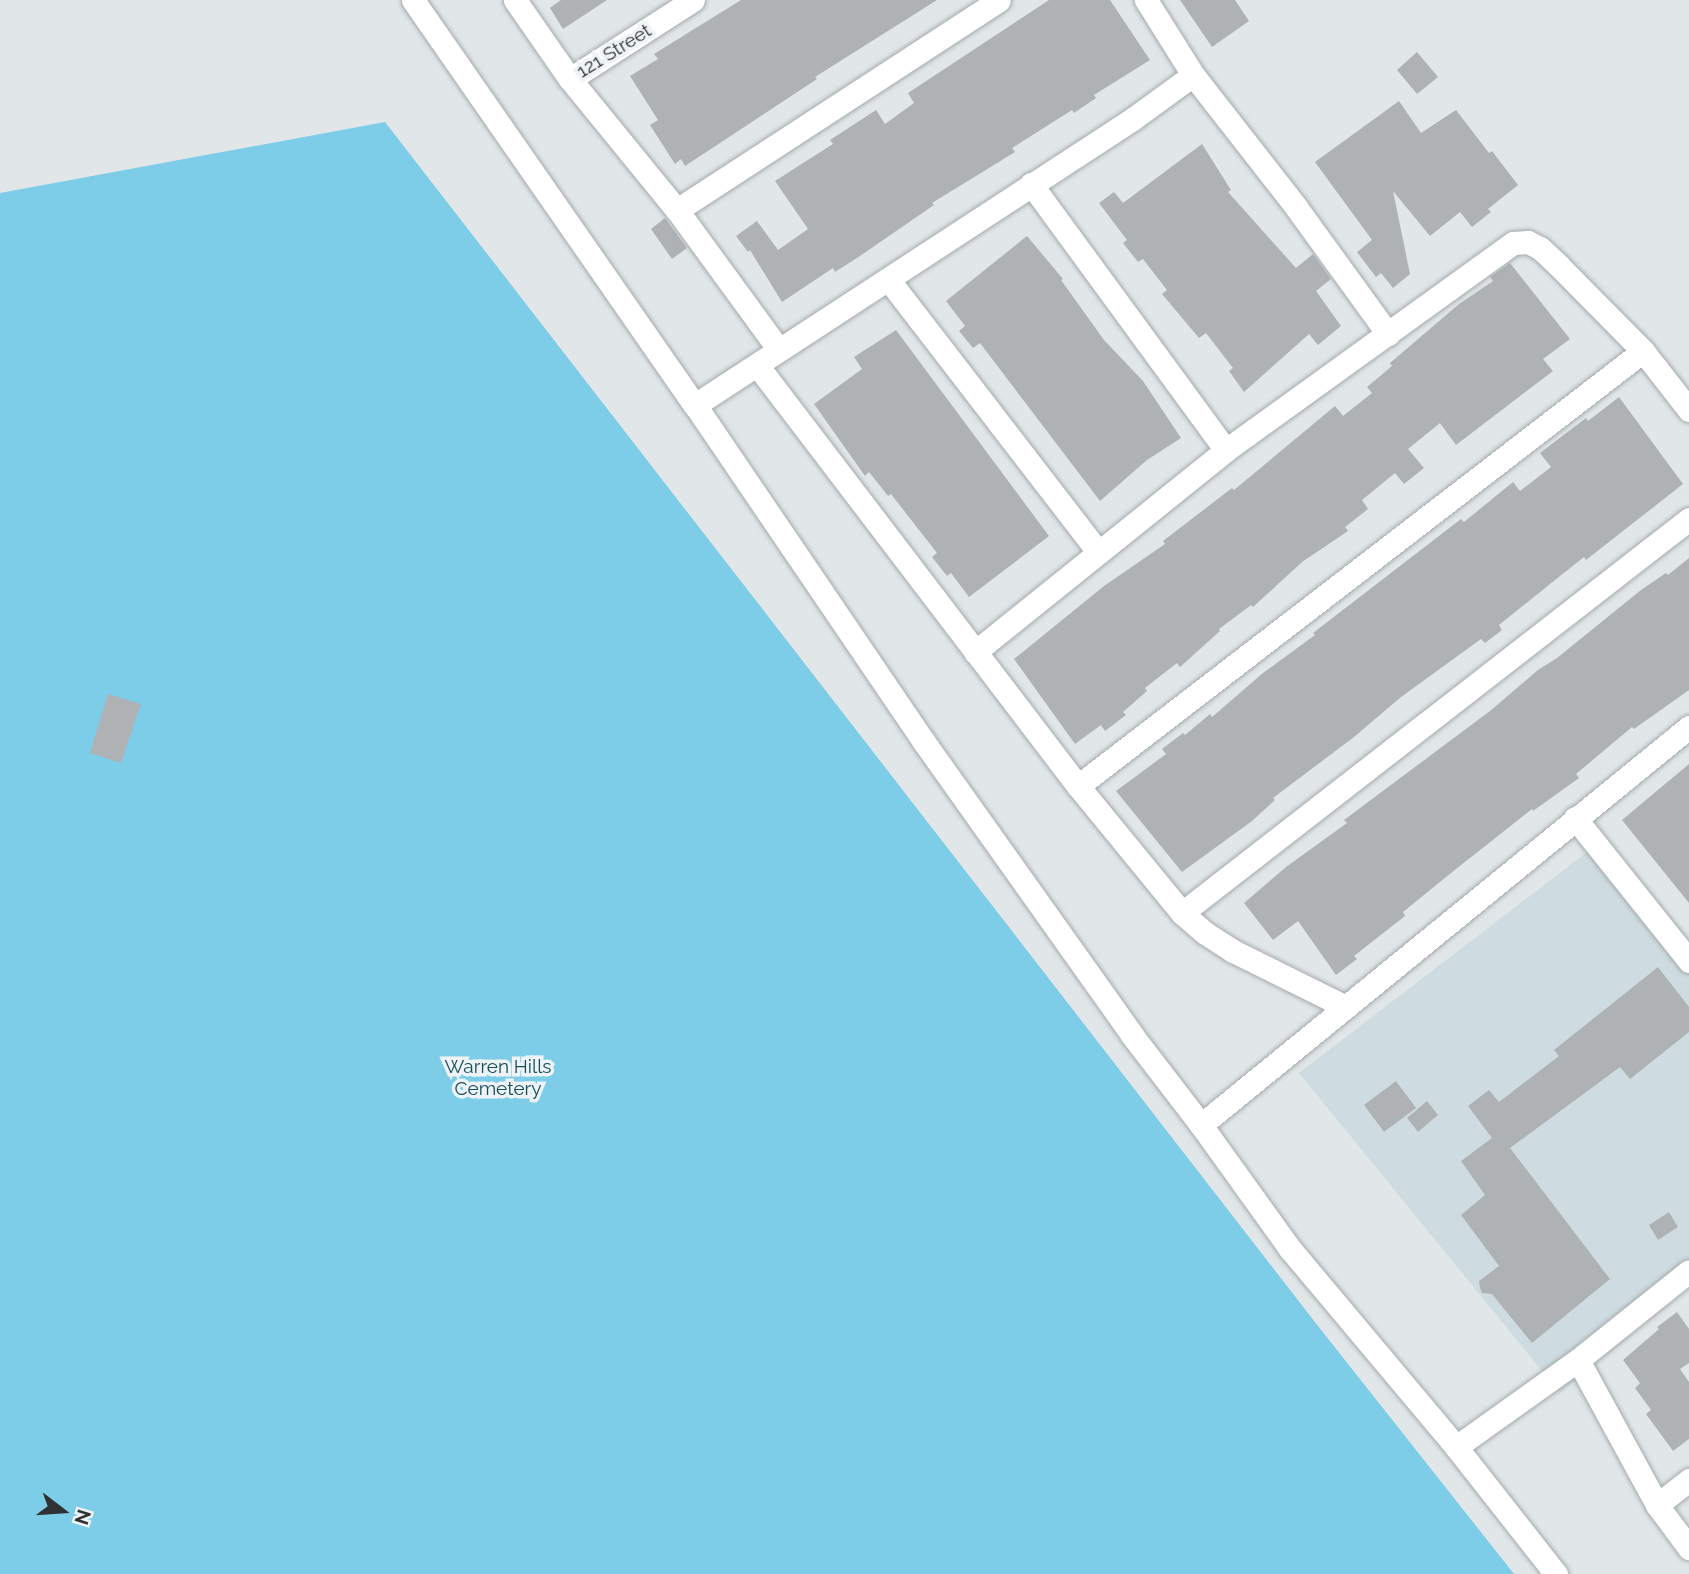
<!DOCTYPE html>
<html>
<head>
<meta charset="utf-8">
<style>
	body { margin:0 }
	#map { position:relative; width:1689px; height:1574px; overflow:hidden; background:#e1e6e8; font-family:Raleway,sans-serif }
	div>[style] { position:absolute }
	.built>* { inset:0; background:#cedce1 }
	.green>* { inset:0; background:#7dcce8 }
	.building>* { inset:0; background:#aeb2b5 }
	.roads { filter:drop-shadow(0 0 2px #a4a9ab) drop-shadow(0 0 2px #a4a9ab) }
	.minor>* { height:23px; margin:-11.5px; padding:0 11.5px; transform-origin:11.5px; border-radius:11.5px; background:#fff }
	span { translate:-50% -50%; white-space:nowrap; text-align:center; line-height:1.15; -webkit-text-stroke:7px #eef3f5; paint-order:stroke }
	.street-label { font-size:19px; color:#2f3132 }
	.park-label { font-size:19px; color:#164d5e }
	.north { position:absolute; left:28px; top:1476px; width:70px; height:70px; -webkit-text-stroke:5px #eef3f5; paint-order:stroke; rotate:107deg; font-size:19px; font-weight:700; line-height:28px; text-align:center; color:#2f3132 }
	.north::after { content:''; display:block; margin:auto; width:24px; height:32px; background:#2f3132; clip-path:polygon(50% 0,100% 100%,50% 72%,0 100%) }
</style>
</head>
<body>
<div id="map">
	<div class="built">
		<div style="clip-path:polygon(1604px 839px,1689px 948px,1689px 1286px,1560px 1393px,1299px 1073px)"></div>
	</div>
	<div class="green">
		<div style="clip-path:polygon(385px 122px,1318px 1326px,1514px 1574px,0 1574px,0 193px)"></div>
	</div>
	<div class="building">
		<div style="clip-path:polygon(561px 0,607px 0,563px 29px,550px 8px)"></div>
		<div style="clip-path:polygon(741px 0,937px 0,815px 77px,817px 79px,685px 166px,681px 159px,675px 164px,650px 125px,658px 120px,630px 76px,658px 59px,654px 54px)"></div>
		<div style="clip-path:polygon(1049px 0,1110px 0,1150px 60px,1094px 95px,1096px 98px,1074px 113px,1072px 110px,1012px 148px,1015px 152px,932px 203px,934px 205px,857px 258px,835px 272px,833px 268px,782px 302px,750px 250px,748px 252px,736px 236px,757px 221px,778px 250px,808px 229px,775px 181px,833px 144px,830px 140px,876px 110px,885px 124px,914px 103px,908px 93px)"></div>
		<div style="clip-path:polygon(1180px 0,1235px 0,1249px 21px,1212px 47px)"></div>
		<div style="clip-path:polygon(1417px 52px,1438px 77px,1417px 94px,1397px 70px)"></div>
		<div style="clip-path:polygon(1399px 101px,1421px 133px,1456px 110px,1489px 153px,1492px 151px,1518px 185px,1488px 209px,1491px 212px,1472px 227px,1460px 212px,1430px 236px,1393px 191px,1410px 274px,1393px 288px,1381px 273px,1376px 277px,1357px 252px,1372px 240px,1315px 162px)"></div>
		<div style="clip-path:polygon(1202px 144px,1231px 190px,1228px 192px,1296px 268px,1313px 254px,1331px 279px,1316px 291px,1341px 326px,1318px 345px,1309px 334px,1244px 392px,1229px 371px,1233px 368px,1206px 333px,1199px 338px,1162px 294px,1167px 290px,1143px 259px,1138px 262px,1123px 243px,1127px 240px,1099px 203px,1114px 192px,1123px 203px)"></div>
		<div style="clip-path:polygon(665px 218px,687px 248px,672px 259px,651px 229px)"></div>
		<div style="clip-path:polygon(1027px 236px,1063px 279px,1061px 280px,1104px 340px,1143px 381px,1181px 438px,1147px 460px,1100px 501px,980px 343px,973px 348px,959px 331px,965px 326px,946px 301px)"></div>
		<div style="clip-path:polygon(1510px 263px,1570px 339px,1543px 359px,1553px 371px,1456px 445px,1440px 423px,1408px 449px,1424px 468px,1404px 484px,1395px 473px,1362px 500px,1368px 509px,1345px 527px,1348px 531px,1302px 562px,1253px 607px,1251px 605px,1219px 629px,1220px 631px,1180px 667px,1177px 663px,1145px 688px,1147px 691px,1123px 712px,1126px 715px,1105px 731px,1101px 725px,1075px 744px,1014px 659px,1104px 586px,1165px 544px,1163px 541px,1206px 508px,1232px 488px,1234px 490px,1335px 406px,1343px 416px,1372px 393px,1367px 387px,1392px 366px,1390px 363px,1459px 304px,1493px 281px,1490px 277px)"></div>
		<div style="clip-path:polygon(896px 330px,1049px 536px,969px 597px,951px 573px,947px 576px,932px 557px,937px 553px,891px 494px,888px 496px,869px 472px,865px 476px,814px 404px,862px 369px,854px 357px)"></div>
		<div style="clip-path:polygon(1619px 397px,1683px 484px,1586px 560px,1584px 557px,1560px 576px,1499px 625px,1502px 630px,1485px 643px,1481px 639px,1401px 697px,1354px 737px,1273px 798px,1275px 800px,1252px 821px,1182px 872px,1116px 791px,1166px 754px,1162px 749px,1183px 733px,1185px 735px,1210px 714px,1212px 717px,1263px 673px,1315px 635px,1313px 633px,1461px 519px,1464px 522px,1513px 482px,1520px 491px,1551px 467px,1540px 453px,1586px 418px,1588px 421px)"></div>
		<div style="clip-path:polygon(1689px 558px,1689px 690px,1634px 729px,1632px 727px,1576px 774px,1579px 778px,1533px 811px,1532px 809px,1451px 873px,1403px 912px,1405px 916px,1354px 956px,1357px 959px,1336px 975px,1298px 921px,1273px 940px,1244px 903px,1286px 867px,1347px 823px,1344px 820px,1490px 711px,1538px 670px,1557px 658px,1641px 590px,1666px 573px,1668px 575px)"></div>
		<div style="clip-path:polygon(108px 694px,141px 704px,121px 763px,90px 753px)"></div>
		<div style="clip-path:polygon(1689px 764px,1689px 903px,1622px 820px)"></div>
		<div style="clip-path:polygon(1658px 967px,1689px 1007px,1689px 1032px,1630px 1079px,1620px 1067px,1510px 1148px,1610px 1279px,1532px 1343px,1492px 1294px,1482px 1293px,1480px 1288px,1479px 1281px,1499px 1266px,1461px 1215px,1485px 1195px,1461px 1161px,1492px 1138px,1468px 1106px,1489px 1090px,1499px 1102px,1559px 1056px,1554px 1050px)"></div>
		<div style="clip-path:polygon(1396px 1081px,1416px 1108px,1384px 1132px,1364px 1105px)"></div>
		<div style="clip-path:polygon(1427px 1101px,1438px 1115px,1418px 1132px,1407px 1118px)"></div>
		<div style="clip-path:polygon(1669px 1212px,1678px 1227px,1658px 1240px,1649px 1225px)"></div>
		<div style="clip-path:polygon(1677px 1312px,1689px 1329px,1689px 1363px,1680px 1369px,1689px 1382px,1689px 1439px,1673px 1451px,1646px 1414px,1651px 1410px,1635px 1388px,1640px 1383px,1623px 1360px,1659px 1329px,1657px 1327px)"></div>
	</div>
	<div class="roads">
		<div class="minor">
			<div style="left:413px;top:0;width:494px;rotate:55.2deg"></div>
			<div style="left:695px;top:405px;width:407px;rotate:55.8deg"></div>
			<div style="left:924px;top:742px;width:359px;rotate:54.6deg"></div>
			<div style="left:1132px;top:1035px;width:113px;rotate:52.5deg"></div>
			<div style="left:1201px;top:1125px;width:153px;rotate:54.3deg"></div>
			<div style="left:1290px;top:1249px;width:258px;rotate:50deg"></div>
			<div style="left:1456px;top:1447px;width:162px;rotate:51.8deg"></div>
			<div style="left:515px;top:0;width:96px;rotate:55.2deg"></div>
			<div style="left:570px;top:79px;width:169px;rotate:50.8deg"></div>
			<div style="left:677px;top:210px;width:173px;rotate:53.9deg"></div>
			<div style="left:1146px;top:0;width:89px;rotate:57.9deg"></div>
			<div style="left:1193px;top:75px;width:167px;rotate:52deg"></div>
			<div style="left:1296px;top:207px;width:157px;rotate:54.1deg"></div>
			<div style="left:570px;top:79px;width:146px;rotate:-32.7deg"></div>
			<div style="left:1031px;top:184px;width:330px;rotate:53.8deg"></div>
			<div style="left:677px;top:210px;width:384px;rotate:-33.1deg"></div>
			<div style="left:888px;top:279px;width:344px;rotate:52.4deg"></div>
			<div style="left:757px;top:365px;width:529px;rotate:52.68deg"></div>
			<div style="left:695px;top:405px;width:524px;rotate:-33.17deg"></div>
			<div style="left:1134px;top:118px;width:73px;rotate:-36.1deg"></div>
			<div style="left:975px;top:652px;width:322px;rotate:-38.8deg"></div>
			<div style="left:1226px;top:450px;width:354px;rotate:-35.8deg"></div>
			<div style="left:1513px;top:243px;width:15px;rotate:-4deg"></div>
			<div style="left:1528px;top:242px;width:13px;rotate:27deg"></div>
			<div style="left:1540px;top:248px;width:26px;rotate:43deg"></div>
			<div style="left:1559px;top:266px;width:120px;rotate:45.3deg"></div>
			<div style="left:1643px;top:351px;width:75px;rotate:52.1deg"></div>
			<div style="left:1575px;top:818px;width:183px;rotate:51.4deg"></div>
			<div style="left:1182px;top:913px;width:642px;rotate:-37.85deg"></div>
			<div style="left:1346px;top:1007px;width:126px;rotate:-153.6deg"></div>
			<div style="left:1233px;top:951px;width:33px;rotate:-147deg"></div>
			<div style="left:1205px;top:933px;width:30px;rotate:-139deg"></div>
			<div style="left:1182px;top:913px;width:164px;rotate:-129.3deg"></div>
			<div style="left:1078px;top:786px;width:713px;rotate:-37.59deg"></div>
			<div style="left:1201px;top:1125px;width:630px;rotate:-39.2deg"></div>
			<div style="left:1578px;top:1360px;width:165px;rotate:61.4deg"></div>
			<div style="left:1657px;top:1505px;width:54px;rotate:53.3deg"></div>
			<div style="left:1456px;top:1447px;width:150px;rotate:-35.5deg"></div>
			<div style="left:1578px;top:1360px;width:142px;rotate:-38.7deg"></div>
			<div style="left:1657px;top:1505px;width:41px;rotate:-38deg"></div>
		</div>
	</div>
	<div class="street-label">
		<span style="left:614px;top:51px;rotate:-32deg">121 Street</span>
	</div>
	<div class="park-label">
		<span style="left:498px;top:1078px">Warren Hills<br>Cemetery</span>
	</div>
	<div class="north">N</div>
</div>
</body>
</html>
